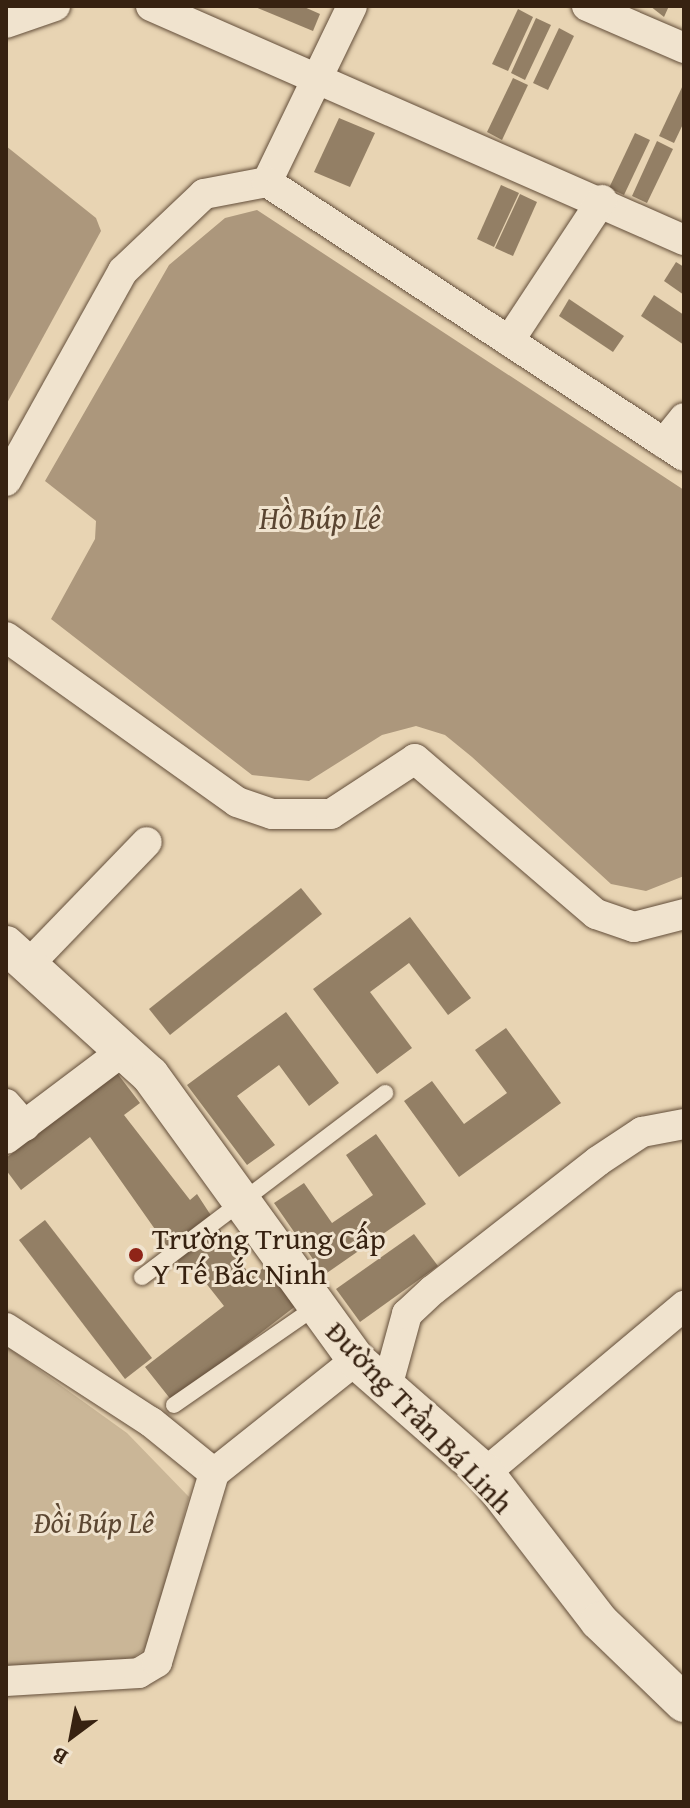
<!DOCTYPE html>
<html>
<head>
<meta charset="utf-8">
<style>
	body { margin:0 }
	#map { position:relative; width:690px; height:1808px; overflow:hidden; background:#e8d4b3; font-family:"Gentium Book Plus",serif }
	div>[style] { position:absolute }
	.green>* { inset:0; background:#cab697 }
	.water>* { inset:0; background:#ac977c }
	.building>* { inset:0; background:#937f65 }
	.roads { filter:drop-shadow(0 0 2px #634e3a) drop-shadow(0 0 2px #634e3a) }
	.service>* { height:16px; margin:-8px; padding:0 8px; transform-origin:8px; border-radius:8px; background:#f0e3ce }
	.minor>* { height:30px; margin:-15px; padding:0 15px; transform-origin:15px; border-radius:15px; background:#f0e3ce }
	.tertiary>* { height:38px; margin:-19px; padding:0 19px; transform-origin:19px; border-radius:19px; background:#f0e3ce }
	.dots>* { width:22px; height:22px; translate:-50% -50%; box-sizing:border-box; border:4px solid #f0e3ce; border-radius:50% }
	span { translate:-50% -50%; white-space:nowrap; text-align:center; line-height:1.15; -webkit-text-stroke:6px #f0e3ce; paint-order:stroke }
	.poi-label { font-size:30px; color:#372211 }
	.left { translate:0 -50%; text-align:left }
	.street-label { font-size:30px; color:#372211 }
	.park-label { font-size:30px; color:#5c4732; font-style:italic }
	.water-label { font-size:32px; color:#5a4531; font-style:italic }
	.frame { position:absolute; inset:0; border:8px solid #372211; pointer-events:none }
	.north { position:absolute; left:32px; top:1696px; width:80px; height:80px; -webkit-text-stroke:6px #f0e3ce; paint-order:stroke; rotate:212deg; font-size:22px; font-weight:700; line-height:32px; text-align:center; color:#372211 }
	.north::after { content:''; display:block; margin:auto; width:28px; height:36px; background:#372211; clip-path:polygon(50% 0,100% 100%,50% 72%,0 100%) }
</style>
</head>
<body>
<div id="map">
	<div class="green">
		<div style="clip-path:polygon(6px 1346px,127px 1433px,189px 1497px,147px 1647px,129px 1661px,6px 1670px)"></div>
	</div>
	<div class="water">
		<div style="clip-path:polygon(6px 146px,96px 218px,101px 231px,6px 405px)"></div>
		<div style="clip-path:polygon(257px 210px,684px 490px,684px 876px,646px 891px,611px 884px,472px 757px,445px 735px,416px 726px,382px 735px,309px 781px,252px 775px,51px 619px,95px 539px,96px 521px,45px 481px,169px 265px,225px 218px)"></div>
	</div>
	<div class="building">
		<div style="clip-path:polygon(253px 6px,302px 6px,320px 14px,313px 31px)"></div>
		<div style="clip-path:polygon(650px 6px,669px 6px,664px 17px)"></div>
		<div style="clip-path:polygon(518px 9px,533px 17px,508px 71px,492px 64px)"></div>
		<div style="clip-path:polygon(536px 18px,551px 25px,525px 80px,511px 73px)"></div>
		<div style="clip-path:polygon(559px 28px,574px 36px,548px 90px,533px 83px)"></div>
		<div style="clip-path:polygon(513px 78px,528px 85px,502px 140px,487px 132px)"></div>
		<div style="clip-path:polygon(684px 83px,684px 122px,674px 143px,659px 136px)"></div>
		<div style="clip-path:polygon(339px 118px,375px 133px,350px 187px,314px 172px)"></div>
		<div style="clip-path:polygon(635px 133px,650px 140px,624px 195px,609px 188px)"></div>
		<div style="clip-path:polygon(657px 141px,673px 149px,647px 203px,632px 196px)"></div>
		<div style="clip-path:polygon(501px 185px,519px 193px,494px 247px,477px 239px)"></div>
		<div style="clip-path:polygon(520px 194px,537px 202px,513px 256px,495px 248px)"></div>
		<div style="clip-path:polygon(676px 262px,684px 267px,684px 295px,664px 281px)"></div>
		<div style="clip-path:polygon(654px 295px,684px 315px,684px 345px,641px 316px)"></div>
		<div style="clip-path:polygon(569px 299px,624px 336px,613px 352px,559px 316px)"></div>
		<div style="clip-path:polygon(301px 888px,322px 914px,170px 1035px,149px 1009px)"></div>
		<div style="clip-path:polygon(410px 917px,471px 998px,448px 1015px,409px 963px,370px 992px,412px 1048px,377px 1074px,313px 989px)"></div>
		<div style="clip-path:polygon(286px 1012px,339px 1083px,309px 1106px,279px 1065px,237px 1096px,275px 1145px,247px 1165px,187px 1085px)"></div>
		<div style="clip-path:polygon(506px 1028px,561px 1103px,459px 1177px,404px 1101px,432px 1081px,464px 1124px,507px 1093px,475px 1050px)"></div>
		<div style="clip-path:polygon(117px 1073px,140px 1103px,124px 1115px,190px 1200px,197px 1194px,251px 1277px,266px 1266px,297px 1305px,172px 1401px,145px 1367px,224px 1306px,190px 1263px,183px 1269px,90px 1137px,21px 1190px,6px 1170px,6px 1158px)"></div>
		<div style="clip-path:polygon(376px 1134px,426px 1204px,324px 1275px,274px 1203px,304px 1183px,332px 1223px,373px 1195px,346px 1155px)"></div>
		<div style="clip-path:polygon(45px 1220px,152px 1358px,125px 1379px,19px 1240px)"></div>
		<div style="clip-path:polygon(414px 1234px,438px 1266px,360px 1322px,336px 1289px)"></div>
	</div>
	<div class="roads">
		<div class="service">
			<div style="left:142px;top:1277px;width:305px;rotate:-37.1deg"></div>
			<div style="left:174px;top:1405px;width:170px;rotate:-34.7deg"></div>
		</div>
		<div class="minor">
			<div style="left:151px;top:6px;width:582px;rotate:23.7deg"></div>
			<div style="left:587px;top:6px;width:106px;rotate:23.4deg"></div>
			<div style="left:6px;top:23px;width:52px;rotate:-19.1deg"></div>
			<div style="left:267px;top:182px;width:195px;rotate:-64.2deg"></div>
			<div style="left:509px;top:341px;width:169px;rotate:-56.6deg"></div>
			<div style="left:664px;top:443px;width:32px;rotate:-51deg"></div>
			<div style="left:6px;top:481px;width:240px;rotate:-60.9deg"></div>
			<div style="left:123px;top:271px;width:112px;rotate:-43.5deg"></div>
			<div style="left:204px;top:194px;width:64px;rotate:-10.8deg"></div>
			<div style="left:267px;top:182px;width:499px;rotate:33.3deg"></div>
			<div style="left:6px;top:637px;width:284px;rotate:35.5deg"></div>
			<div style="left:237px;top:802px;width:37px;rotate:19deg"></div>
			<div style="left:272px;top:814px;width:59px"></div>
			<div style="left:331px;top:814px;width:100px;rotate:-33.2deg"></div>
			<div style="left:415px;top:759px;width:238px;rotate:40.6deg"></div>
			<div style="left:596px;top:914px;width:40px;rotate:18.9deg"></div>
			<div style="left:634px;top:927px;width:52px;rotate:-14.6deg"></div>
			<div style="left:30px;top:963px;width:168px;rotate:-46deg"></div>
			<div style="left:6px;top:1104px;width:29px;rotate:49deg"></div>
			<div style="left:6px;top:1139px;width:148px;rotate:-37deg"></div>
			<div style="left:6px;top:1328px;width:173px;rotate:33deg"></div>
			<div style="left:151px;top:1422px;width:81px;rotate:39deg"></div>
			<div style="left:387px;top:1387px;width:76px;rotate:-74.7deg"></div>
			<div style="left:407px;top:1314px;width:35px;rotate:-43deg"></div>
			<div style="left:433px;top:1290px;width:209px;rotate:-38deg"></div>
			<div style="left:598px;top:1161px;width:53px;rotate:-33.4deg"></div>
			<div style="left:642px;top:1132px;width:43px;rotate:-10.8deg"></div>
			<div style="left:485px;top:1473px;width:260px;rotate:-40deg"></div>
			<div style="left:6px;top:1681px;width:133px;rotate:-3.4deg"></div>
			<div style="left:139px;top:1673px;width:21px;rotate:-31deg"></div>
			<div style="left:157px;top:1662px;width:197px;rotate:-73.2deg"></div>
			<div style="left:214px;top:1473px;width:181px;rotate:-38.5deg"></div>
		</div>
		<div class="tertiary">
			<div style="left:6px;top:945px;width:194px;rotate:42.1deg"></div>
			<div style="left:150px;top:1075px;width:352px;rotate:54.1deg"></div>
			<div style="left:356px;top:1360px;width:171px;rotate:41.2deg"></div>
			<div style="left:485px;top:1473px;width:187px;rotate:52.4deg"></div>
			<div style="left:599px;top:1621px;width:118px;rotate:44deg"></div>
		</div>
	</div>
	<div class="dots">
		<div style="left:136px;top:1255px;background:#8f2418"></div>
	</div>
	<div class="poi-label">
		<span class="left" style="left:152px;top:1255px">Trường Trung Cấp<br>Y Tế Bắc Ninh</span>
	</div>
	<div class="street-label">
		<span style="left:420px;top:1417px;rotate:46deg">Đường Trần Bá Linh</span>
	</div>
	<div class="park-label">
		<span style="left:94px;top:1522px">Đồi Búp Lê</span>
	</div>
	<div class="water-label">
		<span style="left:320px;top:518px">Hồ Búp Lê</span>
	</div>
	<div class="frame"></div>
	<div class="north">B</div>
</div>
</body>
</html>
